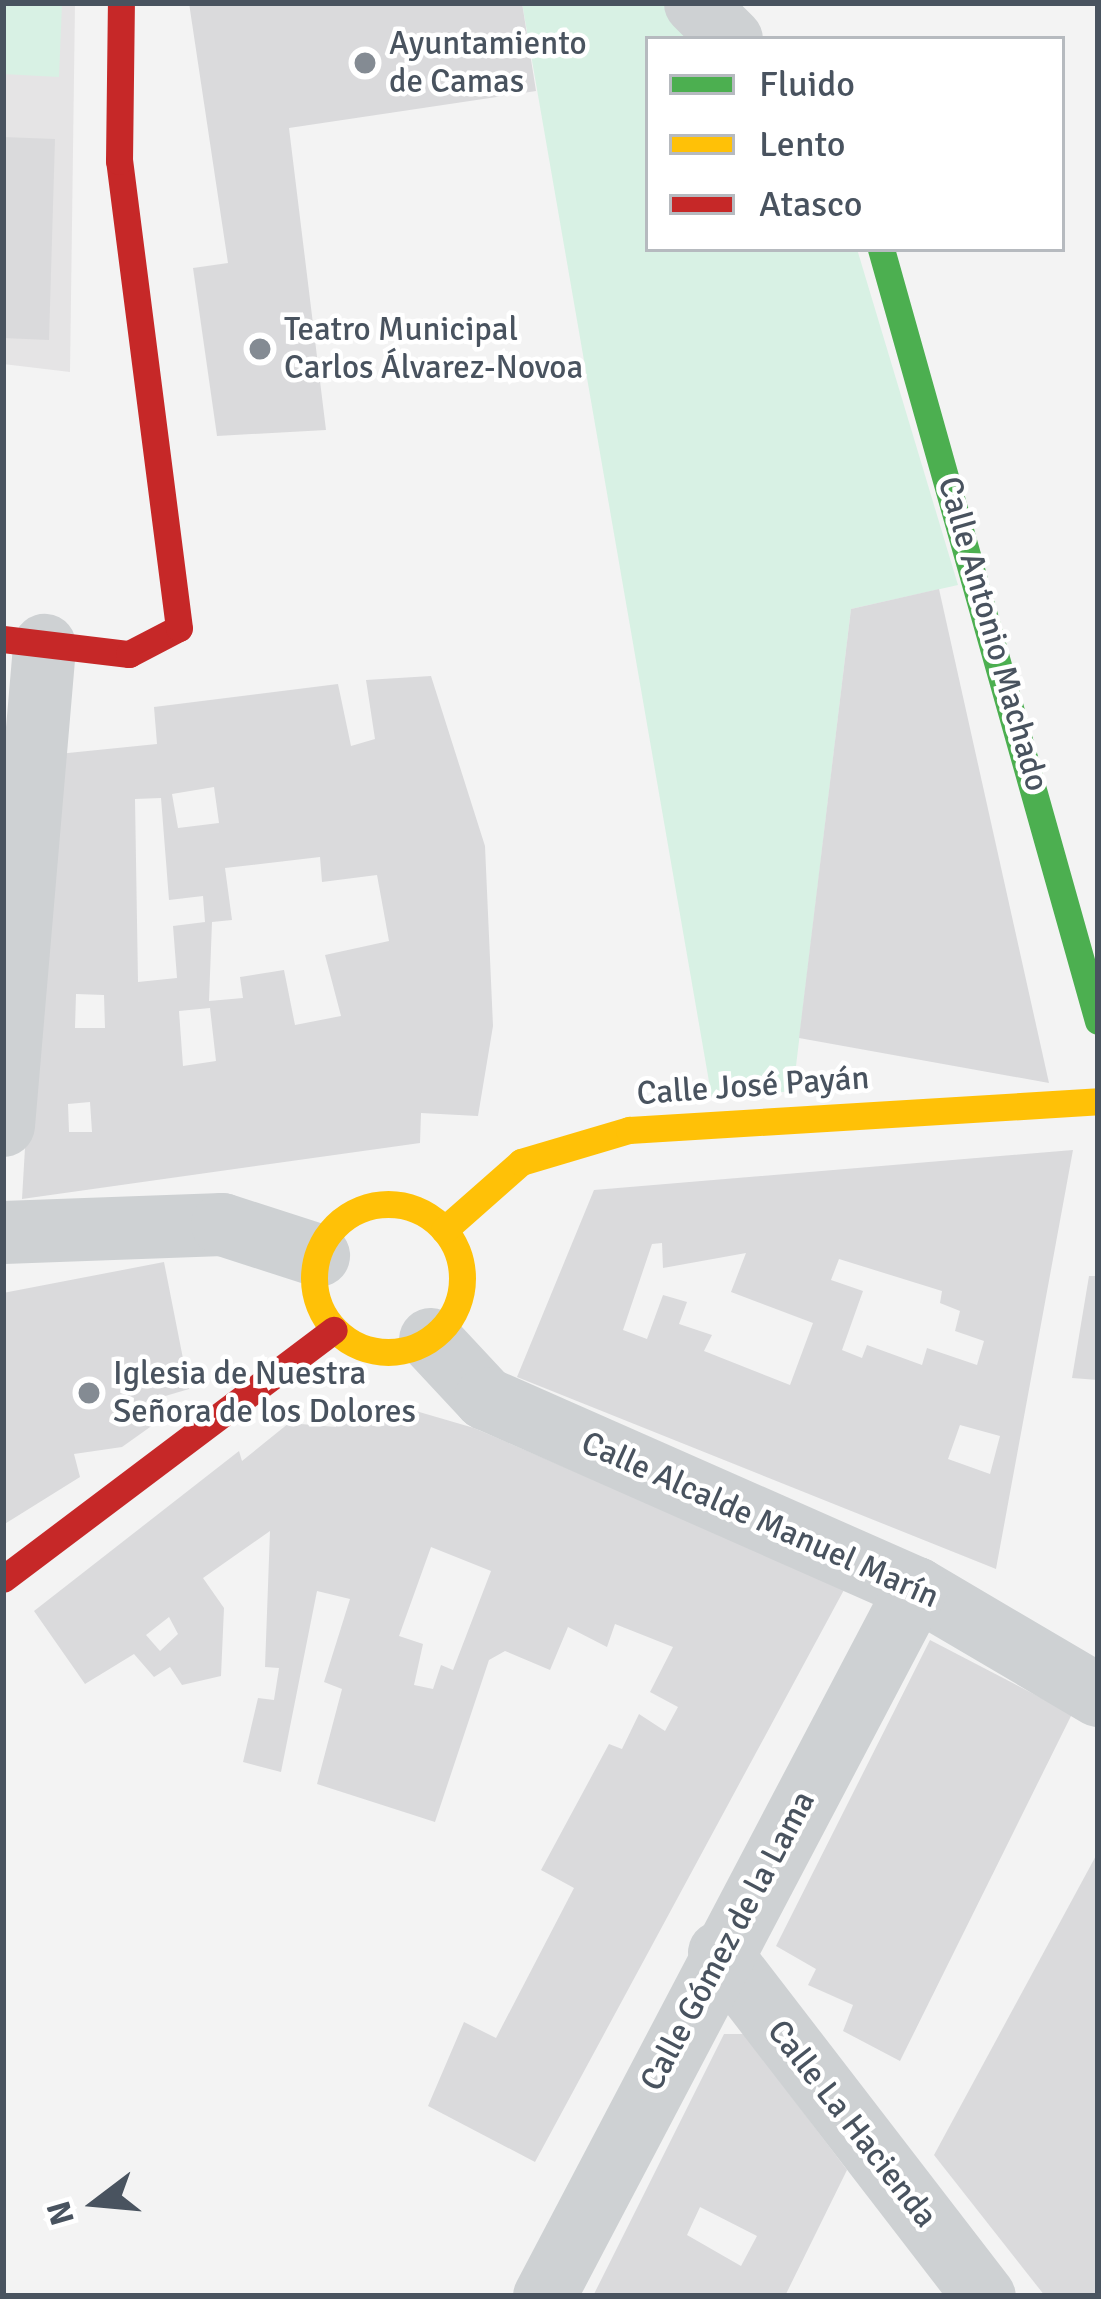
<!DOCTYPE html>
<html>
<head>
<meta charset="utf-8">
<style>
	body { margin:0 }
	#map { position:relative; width:1101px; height:2299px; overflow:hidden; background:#f3f3f3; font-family:Signika,sans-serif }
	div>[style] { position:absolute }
	.education>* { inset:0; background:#e5e4e5 }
	.green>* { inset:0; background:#d8f1e4 }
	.building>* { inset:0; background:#dadadc }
	.street>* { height:63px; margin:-31.5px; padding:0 31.5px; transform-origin:31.5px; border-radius:31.5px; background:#ced1d3 }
	.fast>* { height:27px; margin:-13.5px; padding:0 13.5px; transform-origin:13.5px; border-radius:13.5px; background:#4caf50 }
	.slow>* { height:27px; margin:-13.5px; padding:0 13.5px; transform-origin:13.5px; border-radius:13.5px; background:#ffc107 }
	.slow>.ring { margin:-13.5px; padding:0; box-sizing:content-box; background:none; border:27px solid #ffc107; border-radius:50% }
	.jam>* { height:27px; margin:-13.5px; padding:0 13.5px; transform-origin:13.5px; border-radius:13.5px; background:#c62828 }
	.dots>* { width:33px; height:33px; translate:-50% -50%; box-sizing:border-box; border:6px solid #fff; border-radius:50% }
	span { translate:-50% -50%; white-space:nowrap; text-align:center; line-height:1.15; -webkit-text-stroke:9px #fff; paint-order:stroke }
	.poi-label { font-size:33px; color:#49535f }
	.left { translate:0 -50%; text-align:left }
	.street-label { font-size:33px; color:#49535f }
	.frame { position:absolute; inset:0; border:6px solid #49535f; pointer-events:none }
	.legend { position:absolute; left:645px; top:36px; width:420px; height:216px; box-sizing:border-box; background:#fff; border:3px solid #b6babf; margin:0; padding:15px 21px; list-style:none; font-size:36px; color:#49535f }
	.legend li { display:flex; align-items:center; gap:24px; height:60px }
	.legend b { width:60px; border:3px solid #b6babf }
	.north { position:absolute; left:36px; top:2143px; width:120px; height:120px; -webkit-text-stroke:9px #fff; paint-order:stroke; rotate:254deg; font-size:33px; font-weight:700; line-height:48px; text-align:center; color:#49535f }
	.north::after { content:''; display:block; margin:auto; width:42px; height:54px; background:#49535f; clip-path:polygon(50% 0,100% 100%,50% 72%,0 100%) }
</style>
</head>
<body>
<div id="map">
	<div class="education">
		<div style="clip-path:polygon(3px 3px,75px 3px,70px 372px,3px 364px)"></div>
	</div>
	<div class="green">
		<div style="clip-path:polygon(3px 3px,62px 3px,59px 77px,3px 74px)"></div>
		<div style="clip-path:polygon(522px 3px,668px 3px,708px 39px,648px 39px,648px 249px,857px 249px,958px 585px,851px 609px,793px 1091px,712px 1099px)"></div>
	</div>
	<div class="building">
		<div style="clip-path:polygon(189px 3px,522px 3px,536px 91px,289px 128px,326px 430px,217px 436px,193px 268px,228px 263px)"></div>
		<div style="clip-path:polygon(3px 137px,55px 139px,49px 340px,3px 338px)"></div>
		<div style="clip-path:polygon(939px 589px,1049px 1083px,799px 1038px,851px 609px)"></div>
		<div style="clip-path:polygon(evenodd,431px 676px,485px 846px,493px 1026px,478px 1116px,421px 1113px,420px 1143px,22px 1199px,48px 755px,157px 744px,154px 707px,338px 684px,351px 746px,375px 739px,366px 680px,431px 676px,214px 787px,219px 823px,178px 828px,172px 794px,214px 787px,431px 676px,161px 798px,169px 900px,203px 896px,205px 922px,173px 926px,177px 978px,138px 982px,135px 799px,161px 798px,431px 676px,320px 857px,322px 882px,377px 875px,389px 941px,325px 955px,341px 1016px,295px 1025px,284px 970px,240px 977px,243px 998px,209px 1001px,212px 922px,232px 920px,225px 868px,320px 857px,431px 676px,76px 994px,104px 995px,105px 1028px,75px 1028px,76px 994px,431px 676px,210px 1008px,216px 1061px,183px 1066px,179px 1011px,210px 1008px,431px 676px,90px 1102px,92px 1132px,69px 1132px,68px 1104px,90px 1102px)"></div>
		<div style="clip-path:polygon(evenodd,1073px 1150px,996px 1569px,517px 1377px,594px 1190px,1073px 1150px,662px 1243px,663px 1268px,746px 1253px,731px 1292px,813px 1323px,790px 1385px,704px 1351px,712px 1335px,679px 1324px,687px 1302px,663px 1295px,647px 1339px,623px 1330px,652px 1244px,662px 1243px,1073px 1150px,839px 1259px,942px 1291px,940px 1303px,960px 1311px,955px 1331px,984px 1341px,977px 1365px,927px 1348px,922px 1365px,867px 1345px,862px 1358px,842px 1350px,863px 1291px,831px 1280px,839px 1259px,1073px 1150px,960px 1425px,1000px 1436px,990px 1474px,948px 1459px,960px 1425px)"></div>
		<div style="clip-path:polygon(164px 1262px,189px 1389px,162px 1397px,167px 1415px,122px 1447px,74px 1454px,80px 1477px,3px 1525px,3px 1293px)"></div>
		<div style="clip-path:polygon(1089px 1276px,1098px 1276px,1098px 1380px,1072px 1378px)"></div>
		<div style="clip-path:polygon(evenodd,340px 1408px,409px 1409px,474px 1428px,845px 1588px,535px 2162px,428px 2106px,464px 2022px,496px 2038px,574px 1888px,541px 1870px,609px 1744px,622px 1749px,639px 1714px,665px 1731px,678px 1707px,650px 1692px,673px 1647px,615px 1624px,607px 1647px,568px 1627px,550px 1670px,505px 1651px,489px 1660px,435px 1822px,317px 1784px,342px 1689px,324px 1682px,350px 1599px,317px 1591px,281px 1772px,243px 1762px,258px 1698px,274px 1700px,279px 1668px,265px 1667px,270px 1531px,203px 1578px,224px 1608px,221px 1676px,182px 1685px,170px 1667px,154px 1677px,134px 1654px,85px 1684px,34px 1611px,239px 1451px,242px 1461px,289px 1423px,336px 1427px,340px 1408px,431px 1547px,491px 1571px,453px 1670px,441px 1665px,433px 1689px,414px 1685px,423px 1644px,399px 1636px,431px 1547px,340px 1408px,169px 1617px,178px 1634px,160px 1651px,146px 1635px,169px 1617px)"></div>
		<div style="clip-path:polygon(930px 1640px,1072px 1714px,900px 2061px,843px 2031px,853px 2005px,808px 1985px,816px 1969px,776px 1946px)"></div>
		<div style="clip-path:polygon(1098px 1852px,1098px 2296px,1045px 2296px,934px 2155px)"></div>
		<div style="clip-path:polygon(evenodd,724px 2034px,744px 2034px,847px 2170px,785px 2296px,593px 2296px,724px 2034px,700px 2207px,757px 2236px,741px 2266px,687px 2235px,700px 2207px)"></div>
	</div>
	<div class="street">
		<div style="left:695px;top:3px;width:51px;rotate:45deg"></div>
		<div style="left:3px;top:1125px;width:482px;rotate:-85.1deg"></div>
		<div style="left:3px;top:1232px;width:219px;rotate:-2.1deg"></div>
		<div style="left:222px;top:1224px;width:101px;rotate:17.9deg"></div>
		<div style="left:430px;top:1339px;width:81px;rotate:47deg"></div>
		<div style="left:485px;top:1398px;width:471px;rotate:23.8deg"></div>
		<div style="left:916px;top:1588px;width:211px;rotate:30.5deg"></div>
		<div style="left:719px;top:1952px;width:434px;rotate:52.4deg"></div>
		<div style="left:544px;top:2296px;width:800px;rotate:-62.28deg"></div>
	</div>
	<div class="fast">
		<div style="left:881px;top:249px;width:802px;rotate:74.3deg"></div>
	</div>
	<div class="slow">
		<div class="ring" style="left:314px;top:1204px;width:121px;height:121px"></div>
		<div style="left:444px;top:1230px;width:103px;rotate:-41.4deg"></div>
		<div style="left:521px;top:1162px;width:113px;rotate:-16.5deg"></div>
		<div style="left:629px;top:1130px;width:470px;rotate:-3.5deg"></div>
	</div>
	<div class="jam">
		<div style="left:3px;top:639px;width:127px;rotate:6.8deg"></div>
		<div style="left:129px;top:654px;width:56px;rotate:-27.5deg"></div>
		<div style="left:179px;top:628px;width:471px;rotate:-97.3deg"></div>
		<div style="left:119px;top:161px;width:158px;rotate:-89.3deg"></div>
		<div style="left:3px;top:1579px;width:414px;rotate:-37deg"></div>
	</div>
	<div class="dots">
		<div style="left:365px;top:63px;background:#848b93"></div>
		<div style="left:260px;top:349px;background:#848b93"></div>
		<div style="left:89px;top:1393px;background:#848b93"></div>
	</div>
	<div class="poi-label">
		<span class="left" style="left:389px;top:63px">Ayuntamiento<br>de Camas</span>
		<span class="left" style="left:284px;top:349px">Teatro Municipal<br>Carlos Álvarez-Novoa</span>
		<span class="left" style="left:113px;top:1393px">Iglesia de Nuestra<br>Señora de los Dolores</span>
	</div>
	<div class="street-label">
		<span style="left:993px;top:634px;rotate:74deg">Calle Antonio Machado</span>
		<span style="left:753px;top:1086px;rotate:-4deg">Calle José Payán</span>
		<span style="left:760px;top:1520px;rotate:24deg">Calle Alcalde Manuel Marín</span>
		<span style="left:728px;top:1941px;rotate:-62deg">Calle Gómez de la Lama</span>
		<span style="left:852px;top:2124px;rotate:52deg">Calle La Hacienda</span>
	</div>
	<div class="frame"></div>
	<ul class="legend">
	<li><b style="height:15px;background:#4caf50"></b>Fluido</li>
	<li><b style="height:15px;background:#ffc107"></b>Lento</li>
	<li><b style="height:15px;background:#c62828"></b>Atasco</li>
	</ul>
	<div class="north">N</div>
</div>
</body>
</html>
